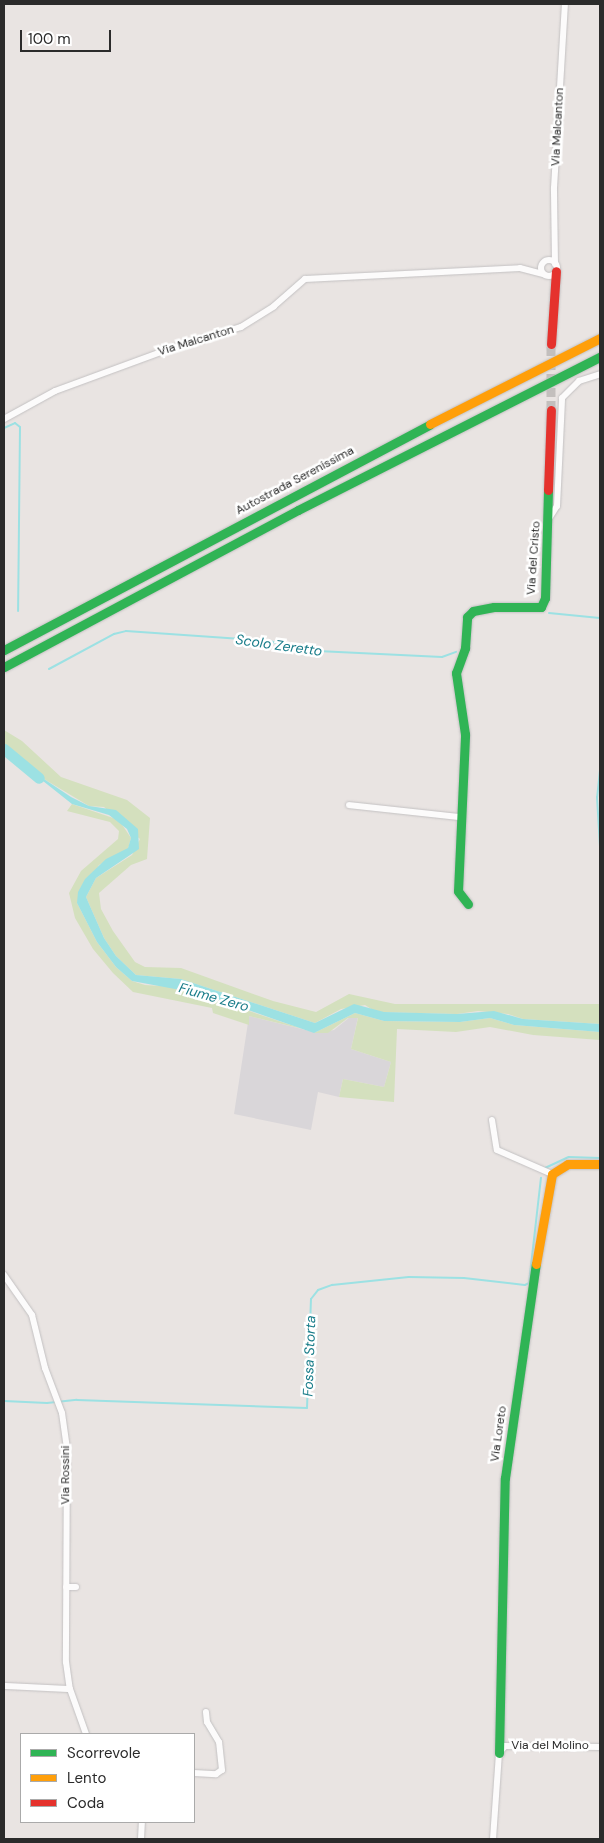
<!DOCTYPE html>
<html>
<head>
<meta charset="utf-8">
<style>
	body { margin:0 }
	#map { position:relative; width:604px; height:1843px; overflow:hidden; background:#e9e4e2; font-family:"DM Sans",sans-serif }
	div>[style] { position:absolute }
	.industrial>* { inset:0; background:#d9d6d9 }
	.green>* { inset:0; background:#d4e0be }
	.water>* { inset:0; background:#9ce1e3 }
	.stream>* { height:2px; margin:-1px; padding:0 1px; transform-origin:1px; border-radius:1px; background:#9ce1e3 }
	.river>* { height:11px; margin:-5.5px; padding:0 5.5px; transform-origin:5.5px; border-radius:5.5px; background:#9ce1e3 }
	.secondary-tunnel>* { height:9px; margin-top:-4.5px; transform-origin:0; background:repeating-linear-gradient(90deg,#c3bfbd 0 9px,transparent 0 13.5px) }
	.roads { filter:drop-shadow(0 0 1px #c3c1c2) drop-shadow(0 0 1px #c3c1c2) }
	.street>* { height:6px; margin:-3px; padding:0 3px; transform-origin:3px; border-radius:3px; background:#fcfbfb }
	.street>.ring { margin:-3px; padding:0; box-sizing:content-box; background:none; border:6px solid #fcfbfb; border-radius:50% }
	.fast>* { height:9px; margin:-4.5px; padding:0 4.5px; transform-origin:4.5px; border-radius:4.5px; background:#30b455 }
	.slow>* { height:9px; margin:-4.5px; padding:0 4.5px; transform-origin:4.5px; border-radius:4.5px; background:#ff9f0a }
	.jam>* { height:9px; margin:-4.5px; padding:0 4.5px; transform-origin:4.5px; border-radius:4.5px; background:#e5322d }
	span { translate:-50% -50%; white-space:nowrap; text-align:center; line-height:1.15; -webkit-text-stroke:5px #fff; paint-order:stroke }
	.street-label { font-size:12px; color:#2b2b2b }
	.water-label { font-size:14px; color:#1a7d8a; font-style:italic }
	.frame { position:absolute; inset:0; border:5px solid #2b2b2b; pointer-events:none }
	.legend { position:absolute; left:20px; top:1733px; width:175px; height:90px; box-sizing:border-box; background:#fff; border:1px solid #aaa; margin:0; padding:6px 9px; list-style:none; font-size:15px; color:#2b2b2b }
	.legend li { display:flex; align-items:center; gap:10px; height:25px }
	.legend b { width:25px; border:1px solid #aaa }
	.scale { position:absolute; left:20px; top:30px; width:91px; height:22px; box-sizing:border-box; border:2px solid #2b2b2b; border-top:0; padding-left:6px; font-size:15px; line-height:18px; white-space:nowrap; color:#2b2b2b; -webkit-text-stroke:4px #fff; paint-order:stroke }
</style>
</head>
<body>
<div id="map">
	<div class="industrial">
		<div style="clip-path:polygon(249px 1016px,318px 1033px,334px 1030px,350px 1017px,358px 1017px,351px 1049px,391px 1062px,384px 1087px,343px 1079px,339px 1097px,318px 1092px,311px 1130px,234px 1114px)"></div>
	</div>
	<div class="green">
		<div style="clip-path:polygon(4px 730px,22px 741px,61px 777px,127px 800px,150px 818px,147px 859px,131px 865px,99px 893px,101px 909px,113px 931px,135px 962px,145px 967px,181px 968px,273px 1001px,316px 1012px,349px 994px,395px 1004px,600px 1004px,600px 1024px,523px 1019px,508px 1014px,478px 1011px,457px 1014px,376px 1012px,365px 1005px,341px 1009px,315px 1023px,181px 979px,136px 975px,116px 956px,104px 938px,86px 897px,96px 878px,132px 855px,140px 839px,104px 807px,89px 806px,44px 779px,4px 743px)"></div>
		<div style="clip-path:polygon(72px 804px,119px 820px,131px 838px,128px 849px,99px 865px,77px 903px,97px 942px,116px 967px,132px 981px,145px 985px,177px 987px,303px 1029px,249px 1016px,249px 1025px,213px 1013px,212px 1008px,133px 992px,113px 973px,93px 949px,75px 918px,69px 893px,81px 871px,118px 839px,119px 831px,110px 822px,67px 811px)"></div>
		<div style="clip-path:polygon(355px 1013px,384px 1021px,460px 1022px,490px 1018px,514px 1025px,600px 1032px,600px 1040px,533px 1035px,490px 1027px,456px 1032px,397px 1029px,394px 1102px,339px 1097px,343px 1079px,384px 1087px,391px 1062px,351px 1049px,358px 1018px,348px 1018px,328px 1033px,314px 1033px)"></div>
	</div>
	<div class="water">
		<div style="clip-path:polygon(4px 743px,44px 779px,71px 797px,89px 806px,116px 810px,138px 829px,139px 849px,96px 878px,86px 897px,104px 938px,116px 956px,136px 975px,181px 979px,315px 1023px,354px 1004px,384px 1012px,457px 1014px,494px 1011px,523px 1019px,600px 1024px,600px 1032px,514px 1025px,490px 1018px,460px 1022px,384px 1021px,355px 1013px,314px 1033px,202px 994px,132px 981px,116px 967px,97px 942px,77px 903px,78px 892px,85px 879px,106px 859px,128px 848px,131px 838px,127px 829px,109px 815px,72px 804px,4px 750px)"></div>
	</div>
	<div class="stream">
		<div style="left:4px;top:428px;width:12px;rotate:-24deg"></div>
		<div style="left:15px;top:423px;width:6px;rotate:39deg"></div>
		<div style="left:20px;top:427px;width:184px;rotate:90.6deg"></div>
		<div style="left:549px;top:613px;width:51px;rotate:5.6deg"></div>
		<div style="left:49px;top:669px;width:74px;rotate:-28.3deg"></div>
		<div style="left:114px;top:634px;width:12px;rotate:-14deg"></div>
		<div style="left:126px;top:631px;width:144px;rotate:4deg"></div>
		<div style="left:270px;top:641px;width:28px;rotate:18deg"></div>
		<div style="left:297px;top:650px;width:145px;rotate:2.8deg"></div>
		<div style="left:442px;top:657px;width:15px;rotate:-20deg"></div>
		<div style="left:600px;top:770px;width:27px;rotate:96deg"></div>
		<div style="left:597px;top:797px;width:49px;rotate:86.5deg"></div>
		<div style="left:545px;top:1168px;width:26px;rotate:-25deg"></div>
		<div style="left:569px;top:1157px;width:31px;rotate:2deg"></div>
		<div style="left:4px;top:1401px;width:43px;rotate:2.7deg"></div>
		<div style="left:47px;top:1403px;width:30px;rotate:-6deg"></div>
		<div style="left:77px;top:1400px;width:230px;rotate:2deg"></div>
		<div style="left:307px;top:1408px;width:109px;rotate:-87.9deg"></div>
		<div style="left:311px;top:1299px;width:11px;rotate:-52deg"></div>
		<div style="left:318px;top:1290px;width:15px;rotate:-20deg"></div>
		<div style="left:332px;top:1285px;width:77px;rotate:-5.9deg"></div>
		<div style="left:409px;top:1277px;width:55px;rotate:1deg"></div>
		<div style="left:464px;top:1278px;width:61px;rotate:6.5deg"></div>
		<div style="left:525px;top:1285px;width:4px;rotate:-27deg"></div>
		<div style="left:529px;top:1283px;width:106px;rotate:-83.5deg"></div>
	</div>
	<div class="river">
		<div style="left:4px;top:749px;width:45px;rotate:39.6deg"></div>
	</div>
	<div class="secondary-tunnel">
		<div style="left:551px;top:410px;width:66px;rotate:-90deg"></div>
	</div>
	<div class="roads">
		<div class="street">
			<div class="ring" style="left:541px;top:260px;width:10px;height:10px"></div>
			<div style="left:555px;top:264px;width:76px;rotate:-90.8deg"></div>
			<div style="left:554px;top:188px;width:184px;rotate:-86.6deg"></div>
			<div style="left:4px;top:419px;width:58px;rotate:-28.8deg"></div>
			<div style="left:55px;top:391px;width:113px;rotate:-20.2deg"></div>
			<div style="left:161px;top:352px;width:84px;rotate:-17.4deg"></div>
			<div style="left:241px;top:327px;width:39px;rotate:-32deg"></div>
			<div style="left:274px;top:306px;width:41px;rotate:-41.1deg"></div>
			<div style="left:305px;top:279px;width:215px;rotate:-2.9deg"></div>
			<div style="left:520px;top:268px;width:24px;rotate:15deg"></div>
			<div style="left:550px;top:517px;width:13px;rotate:-58deg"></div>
			<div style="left:557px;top:506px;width:108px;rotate:-87.3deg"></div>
			<div style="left:562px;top:398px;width:24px;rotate:-45deg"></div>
			<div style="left:579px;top:381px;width:22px;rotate:-18deg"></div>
			<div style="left:349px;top:805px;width:112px;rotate:6.2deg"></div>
			<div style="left:492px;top:1120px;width:30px;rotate:81deg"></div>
			<div style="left:497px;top:1150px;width:60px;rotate:23.6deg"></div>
			<div style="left:4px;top:1275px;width:49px;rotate:55deg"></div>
			<div style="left:32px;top:1315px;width:55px;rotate:76.2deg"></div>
			<div style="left:45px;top:1368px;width:48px;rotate:69.3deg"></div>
			<div style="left:62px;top:1413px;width:34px;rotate:82deg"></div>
			<div style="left:67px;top:1447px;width:215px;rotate:90.3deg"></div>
			<div style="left:66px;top:1662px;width:27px;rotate:82deg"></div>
			<div style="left:70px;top:1689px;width:48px;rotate:70.4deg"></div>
			<div style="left:66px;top:1587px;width:10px"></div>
			<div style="left:4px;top:1686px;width:66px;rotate:2.6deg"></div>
			<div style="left:194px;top:1773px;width:22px;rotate:3deg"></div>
			<div style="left:216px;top:1774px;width:7px;rotate:-34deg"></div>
			<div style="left:222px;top:1770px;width:28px;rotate:-96deg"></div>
			<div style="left:219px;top:1742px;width:23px;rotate:-121deg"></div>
			<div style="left:207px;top:1722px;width:10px;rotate:-96deg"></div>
			<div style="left:141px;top:1839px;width:17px;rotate:-87deg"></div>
			<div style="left:493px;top:1839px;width:86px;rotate:-86deg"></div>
			<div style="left:499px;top:1753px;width:9px;rotate:-49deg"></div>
			<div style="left:505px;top:1746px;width:95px;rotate:0.6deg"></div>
		</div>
		<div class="fast">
			<div style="left:4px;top:650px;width:482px;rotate:-27.9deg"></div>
			<div style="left:4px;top:667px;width:333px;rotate:-28.1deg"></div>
			<div style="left:298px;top:510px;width:339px;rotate:-26.9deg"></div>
			<div style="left:468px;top:904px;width:16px;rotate:-128deg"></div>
			<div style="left:458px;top:891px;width:157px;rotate:-87.4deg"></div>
			<div style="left:465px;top:734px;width:62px;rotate:-98.4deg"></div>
			<div style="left:456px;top:673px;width:27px;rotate:-70deg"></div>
			<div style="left:465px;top:648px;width:31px;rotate:-86deg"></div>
			<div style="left:467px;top:617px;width:8px;rotate:-45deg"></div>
			<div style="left:473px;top:611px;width:21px;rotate:-11deg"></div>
			<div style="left:494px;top:607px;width:47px"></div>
			<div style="left:541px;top:607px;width:10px;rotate:-66deg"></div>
			<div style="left:545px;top:598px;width:108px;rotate:-88.4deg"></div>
			<div style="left:499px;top:1753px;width:275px;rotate:-88.8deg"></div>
			<div style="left:505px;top:1478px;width:216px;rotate:-81.8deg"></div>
		</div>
		<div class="slow">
			<div style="left:430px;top:424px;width:191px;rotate:-26.8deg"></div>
			<div style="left:536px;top:1264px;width:91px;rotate:-79.9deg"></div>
			<div style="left:552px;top:1174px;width:19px;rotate:-32deg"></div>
			<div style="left:568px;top:1164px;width:32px"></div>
		</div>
		<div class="jam">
			<div style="left:551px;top:344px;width:73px;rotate:-86.1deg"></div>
			<div style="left:548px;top:490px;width:80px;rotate:-87.9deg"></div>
		</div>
	</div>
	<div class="street-label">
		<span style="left:558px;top:127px;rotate:-87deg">Via Malcanton</span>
		<span style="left:196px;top:341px;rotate:-17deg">Via Malcanton</span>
		<span style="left:295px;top:481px;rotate:-28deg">Autostrada Serenissima</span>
		<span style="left:534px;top:558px;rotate:-86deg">Via del Cristo</span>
		<span style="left:499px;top:1434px;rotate:-82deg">Via Loreto</span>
		<span style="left:66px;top:1475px;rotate:-90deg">Via Rossini</span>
		<span style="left:550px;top:1746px">Via del Molino</span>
	</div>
	<div class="water-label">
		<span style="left:279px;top:645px;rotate:8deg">Scolo Zeretto</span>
		<span style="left:214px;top:997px;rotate:16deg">Fiume Zero</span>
		<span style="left:309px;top:1356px;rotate:-88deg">Fossa Storta</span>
	</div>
	<div class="frame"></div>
	<ul class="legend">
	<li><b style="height:6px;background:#30b455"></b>Scorrevole</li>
	<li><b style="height:6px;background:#ff9f0a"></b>Lento</li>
	<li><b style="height:6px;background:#e5322d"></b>Coda</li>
	</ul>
	<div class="scale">100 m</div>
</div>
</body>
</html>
